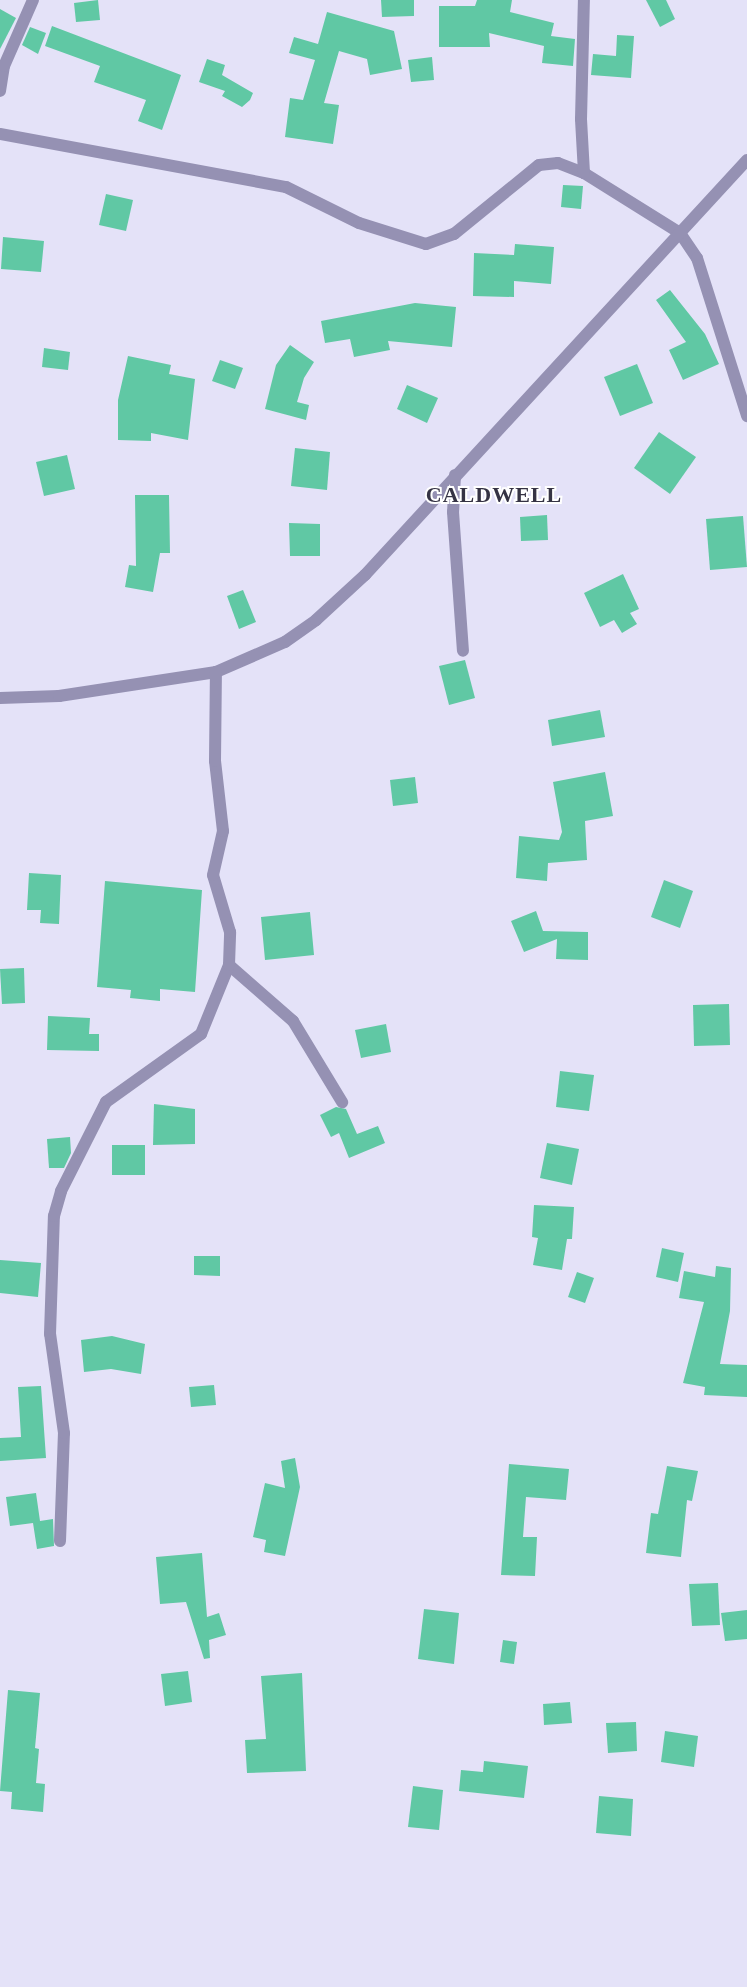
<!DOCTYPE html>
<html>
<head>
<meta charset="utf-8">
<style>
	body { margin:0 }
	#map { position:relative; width:747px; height:1987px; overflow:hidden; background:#e4e2f8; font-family:"Times New Roman",serif }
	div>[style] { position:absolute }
	.building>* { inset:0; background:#60c8a4 }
	.street>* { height:12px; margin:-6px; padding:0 6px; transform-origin:6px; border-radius:6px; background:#9591b3 }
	span { translate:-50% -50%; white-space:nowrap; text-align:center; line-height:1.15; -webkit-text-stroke:4px #fff; paint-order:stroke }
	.district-label { font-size:22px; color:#353344; font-weight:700; letter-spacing:1px }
</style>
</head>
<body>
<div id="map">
	<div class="building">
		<div style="clip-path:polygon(98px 0,100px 20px,76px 22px,74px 3px)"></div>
		<div style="clip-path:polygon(381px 0,414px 0,414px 16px,382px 17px)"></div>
		<div style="clip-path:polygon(477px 0,512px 0,510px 12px,554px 23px,551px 36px,575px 39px,573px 66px,542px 63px,544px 46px,489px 33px,490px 47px,439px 47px,439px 6px,475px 6px)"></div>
		<div style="clip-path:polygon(646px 0,666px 0,675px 19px,660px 27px)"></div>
		<div style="clip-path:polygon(0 9px,16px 18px,0 49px)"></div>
		<div style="clip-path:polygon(327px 12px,394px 31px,402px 69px,370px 75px,367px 59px,339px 51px,324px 103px,339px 105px,333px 144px,285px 137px,290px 98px,303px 100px,315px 60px,289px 53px,294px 37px,318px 44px)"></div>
		<div style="clip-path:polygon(52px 26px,181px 75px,162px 130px,138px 121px,146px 100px,94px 82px,100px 66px,45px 46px)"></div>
		<div style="clip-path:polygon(30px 27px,46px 33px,38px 54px,22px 45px)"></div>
		<div style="clip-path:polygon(617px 35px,634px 36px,631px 78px,591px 75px,593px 54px,616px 56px)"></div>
		<div style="clip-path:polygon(432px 57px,434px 80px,411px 82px,408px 60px)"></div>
		<div style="clip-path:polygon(207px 59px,225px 65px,222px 75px,253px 93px,250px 100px,242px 107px,222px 96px,225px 91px,199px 82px)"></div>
		<div style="clip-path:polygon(563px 185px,583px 186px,581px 209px,561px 207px)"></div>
		<div style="clip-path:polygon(106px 194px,133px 200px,126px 231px,99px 225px)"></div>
		<div style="clip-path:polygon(3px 237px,44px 241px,41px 272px,1px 269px)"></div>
		<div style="clip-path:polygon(515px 244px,554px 247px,551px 284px,514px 281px,514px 297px,473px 296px,474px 253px,514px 255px)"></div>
		<div style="clip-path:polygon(670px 290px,705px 334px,719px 364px,683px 380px,669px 350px,686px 342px,656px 300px)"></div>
		<div style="clip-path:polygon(415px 303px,456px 307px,452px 347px,388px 341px,390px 350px,354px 357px,350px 339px,325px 343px,321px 321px)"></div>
		<div style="clip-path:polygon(290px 345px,314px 362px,304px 378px,297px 402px,309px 405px,306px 420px,265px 409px,276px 365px)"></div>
		<div style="clip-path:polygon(44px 348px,70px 352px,68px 370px,42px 367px)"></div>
		<div style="clip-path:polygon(128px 356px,171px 365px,169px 374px,195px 379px,188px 440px,151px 433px,151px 441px,118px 440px,118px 400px)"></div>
		<div style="clip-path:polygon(220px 360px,243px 368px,235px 389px,212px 381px)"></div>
		<div style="clip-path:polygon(637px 364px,653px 403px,620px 416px,604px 377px)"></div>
		<div style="clip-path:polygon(407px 385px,438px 398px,427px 423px,397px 409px)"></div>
		<div style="clip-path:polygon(659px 432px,696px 457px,670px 494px,634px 468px)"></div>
		<div style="clip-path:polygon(295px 448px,330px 452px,327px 490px,291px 486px)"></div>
		<div style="clip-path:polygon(67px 455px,75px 489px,44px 496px,36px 462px)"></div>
		<div style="clip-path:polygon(135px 495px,169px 495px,170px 553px,160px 553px,153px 592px,125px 587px,129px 565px,136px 566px)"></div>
		<div style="clip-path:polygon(547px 515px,548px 540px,521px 541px,520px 517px)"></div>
		<div style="clip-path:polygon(743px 516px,747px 567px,710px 570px,706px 519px)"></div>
		<div style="clip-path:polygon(289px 523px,320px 524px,320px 556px,290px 556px)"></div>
		<div style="clip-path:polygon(623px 574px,639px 609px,630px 613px,637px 624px,622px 633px,614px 620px,600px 627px,584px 593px)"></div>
		<div style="clip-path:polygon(243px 590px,256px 622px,239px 629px,227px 596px)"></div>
		<div style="clip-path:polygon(465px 660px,475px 698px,449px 705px,439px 666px)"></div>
		<div style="clip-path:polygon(600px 710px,605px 737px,552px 746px,548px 720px)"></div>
		<div style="clip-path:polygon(605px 772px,613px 816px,585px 821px,587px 860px,548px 863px,547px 881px,516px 878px,519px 836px,559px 840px,562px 832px,553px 782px)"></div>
		<div style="clip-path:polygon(415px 777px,418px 803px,393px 806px,390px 780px)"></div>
		<div style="clip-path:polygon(29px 873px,61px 875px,59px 924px,40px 923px,41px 910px,27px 910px)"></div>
		<div style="clip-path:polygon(664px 880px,693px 891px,680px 928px,651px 917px)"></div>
		<div style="clip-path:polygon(105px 881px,202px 890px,195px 992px,160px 989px,160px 1001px,130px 998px,131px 990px,97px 987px)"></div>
		<div style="clip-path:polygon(536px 911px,543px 931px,588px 932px,588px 960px,556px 959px,557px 939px,524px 952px,511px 921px)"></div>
		<div style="clip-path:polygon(310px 912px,314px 955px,265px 960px,261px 917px)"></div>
		<div style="clip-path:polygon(24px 968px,25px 1003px,2px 1004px,0 969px)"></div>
		<div style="clip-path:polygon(729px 1004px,730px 1045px,694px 1046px,693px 1005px)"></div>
		<div style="clip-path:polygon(48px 1016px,90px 1018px,89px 1034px,99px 1034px,99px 1051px,47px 1050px)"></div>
		<div style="clip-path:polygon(386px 1024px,391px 1052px,361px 1058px,355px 1030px)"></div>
		<div style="clip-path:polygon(560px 1071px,594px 1075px,589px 1111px,556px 1107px)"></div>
		<div style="clip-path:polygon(154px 1104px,195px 1109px,195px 1144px,153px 1145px)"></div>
		<div style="clip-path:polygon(336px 1107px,346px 1109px,357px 1134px,378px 1126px,385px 1143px,349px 1158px,339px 1133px,331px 1137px,320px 1115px)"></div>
		<div style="clip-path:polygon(70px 1137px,71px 1153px,64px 1168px,49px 1168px,47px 1139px)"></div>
		<div style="clip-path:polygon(547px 1143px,579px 1149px,572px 1185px,540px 1178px)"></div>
		<div style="clip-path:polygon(112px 1145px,145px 1145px,145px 1175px,112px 1175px)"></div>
		<div style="clip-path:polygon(534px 1205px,574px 1207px,572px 1239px,567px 1239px,562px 1270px,533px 1265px,538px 1238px,532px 1237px)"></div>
		<div style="clip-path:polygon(662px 1248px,684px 1253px,678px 1282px,656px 1277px)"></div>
		<div style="clip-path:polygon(194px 1256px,220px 1256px,220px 1276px,194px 1275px)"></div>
		<div style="clip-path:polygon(0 1260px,41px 1263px,38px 1297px,0 1293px)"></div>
		<div style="clip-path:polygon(716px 1266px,731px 1268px,730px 1311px,720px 1364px,747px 1365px,747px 1397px,704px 1395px,705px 1387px,683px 1383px,704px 1302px,679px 1298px,684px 1271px,715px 1277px)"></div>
		<div style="clip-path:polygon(577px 1272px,594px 1278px,585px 1303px,568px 1297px)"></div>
		<div style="clip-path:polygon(112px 1336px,145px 1344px,141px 1374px,111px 1369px,84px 1372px,81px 1340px)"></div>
		<div style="clip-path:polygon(214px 1385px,216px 1405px,191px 1407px,189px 1387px)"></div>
		<div style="clip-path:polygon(41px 1386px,46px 1458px,0 1461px,0 1438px,21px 1437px,18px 1387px)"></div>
		<div style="clip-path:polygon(295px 1458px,300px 1487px,285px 1556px,264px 1552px,266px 1540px,253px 1537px,265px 1483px,285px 1488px,281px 1461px)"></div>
		<div style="clip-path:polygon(509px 1464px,569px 1469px,566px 1500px,526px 1497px,523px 1537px,537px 1537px,535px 1576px,501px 1575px)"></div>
		<div style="clip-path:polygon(667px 1466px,698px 1471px,692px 1501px,687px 1500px,681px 1557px,646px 1553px,651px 1513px,658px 1514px)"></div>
		<div style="clip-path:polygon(36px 1493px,40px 1521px,53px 1519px,54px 1546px,37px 1549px,33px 1523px,10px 1526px,6px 1497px)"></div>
		<div style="clip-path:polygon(202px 1553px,207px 1617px,219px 1613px,226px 1635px,209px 1640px,210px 1658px,204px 1659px,186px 1602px,160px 1604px,156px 1557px)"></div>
		<div style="clip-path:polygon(718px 1583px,720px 1625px,692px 1626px,689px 1584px)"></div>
		<div style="clip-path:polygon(424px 1609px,459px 1613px,454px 1664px,418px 1659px)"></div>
		<div style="clip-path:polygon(747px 1610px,747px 1639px,725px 1641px,721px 1613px)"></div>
		<div style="clip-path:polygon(503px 1640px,517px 1642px,514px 1664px,500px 1662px)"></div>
		<div style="clip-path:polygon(188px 1671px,192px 1702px,165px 1706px,161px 1674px)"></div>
		<div style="clip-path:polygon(302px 1673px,306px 1771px,247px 1773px,245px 1740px,266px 1739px,261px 1676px)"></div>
		<div style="clip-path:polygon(8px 1690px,40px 1693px,35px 1748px,39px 1749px,36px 1783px,45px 1784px,43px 1812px,11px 1809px,12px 1792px,0 1791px)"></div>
		<div style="clip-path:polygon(570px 1702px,572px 1723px,544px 1725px,543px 1704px)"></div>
		<div style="clip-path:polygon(636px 1722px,637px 1751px,608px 1753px,606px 1723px)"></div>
		<div style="clip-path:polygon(665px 1731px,698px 1736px,694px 1767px,661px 1762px)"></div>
		<div style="clip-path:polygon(484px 1761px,528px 1766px,524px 1798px,459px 1791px,461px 1770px,483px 1772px)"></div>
		<div style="clip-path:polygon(413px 1786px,443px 1790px,439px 1830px,408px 1827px)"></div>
		<div style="clip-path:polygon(599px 1796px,633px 1799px,631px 1836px,596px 1833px)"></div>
	</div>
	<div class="street">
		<div style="left:0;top:91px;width:25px;rotate:-81deg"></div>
		<div style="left:4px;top:66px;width:72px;rotate:-66.3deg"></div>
		<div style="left:0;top:134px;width:291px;rotate:10.5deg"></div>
		<div style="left:286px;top:187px;width:81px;rotate:26.3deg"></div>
		<div style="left:359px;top:223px;width:70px;rotate:17.4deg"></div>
		<div style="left:426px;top:244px;width:30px;rotate:-20deg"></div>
		<div style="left:454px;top:234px;width:109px;rotate:-39.1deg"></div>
		<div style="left:539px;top:165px;width:19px;rotate:-6deg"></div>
		<div style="left:558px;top:163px;width:28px;rotate:21deg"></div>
		<div style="left:584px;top:173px;width:113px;rotate:32deg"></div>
		<div style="left:680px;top:233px;width:30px;rotate:56deg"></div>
		<div style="left:697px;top:258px;width:166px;rotate:72.4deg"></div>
		<div style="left:584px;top:173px;width:54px;rotate:-93.2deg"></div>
		<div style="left:581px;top:119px;width:119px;rotate:-88.6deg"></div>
		<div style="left:455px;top:475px;width:37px;rotate:93deg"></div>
		<div style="left:453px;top:512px;width:139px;rotate:85.9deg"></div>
		<div style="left:0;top:698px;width:59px;rotate:-1.9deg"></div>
		<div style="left:59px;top:696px;width:159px;rotate:-8.7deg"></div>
		<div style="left:216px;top:672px;width:75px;rotate:-23.5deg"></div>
		<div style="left:285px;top:642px;width:38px;rotate:-35deg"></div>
		<div style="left:316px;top:620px;width:67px;rotate:-42.6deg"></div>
		<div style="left:365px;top:575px;width:564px;rotate:-47.37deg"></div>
		<div style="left:229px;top:965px;width:85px;rotate:41.2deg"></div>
		<div style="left:293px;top:1021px;width:95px;rotate:58.8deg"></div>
		<div style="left:60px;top:1541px;width:108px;rotate:-87.9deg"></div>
		<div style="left:64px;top:1433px;width:100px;rotate:-98deg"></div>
		<div style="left:50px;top:1334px;width:118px;rotate:-88.1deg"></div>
		<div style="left:54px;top:1216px;width:26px;rotate:-74deg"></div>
		<div style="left:61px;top:1191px;width:100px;rotate:-63.2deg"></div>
		<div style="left:106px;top:1102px;width:117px;rotate:-35.6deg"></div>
		<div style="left:201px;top:1034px;width:74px;rotate:-67.9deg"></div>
		<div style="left:229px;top:965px;width:33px;rotate:-88deg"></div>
		<div style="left:230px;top:932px;width:59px;rotate:-106.6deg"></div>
		<div style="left:213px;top:875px;width:45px;rotate:-77.2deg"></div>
		<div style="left:223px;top:831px;width:70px;rotate:-96.5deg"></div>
		<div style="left:215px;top:761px;width:89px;rotate:-89.4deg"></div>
	</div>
	<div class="district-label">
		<span style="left:494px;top:495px">CALDWELL</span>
	</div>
</div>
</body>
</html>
